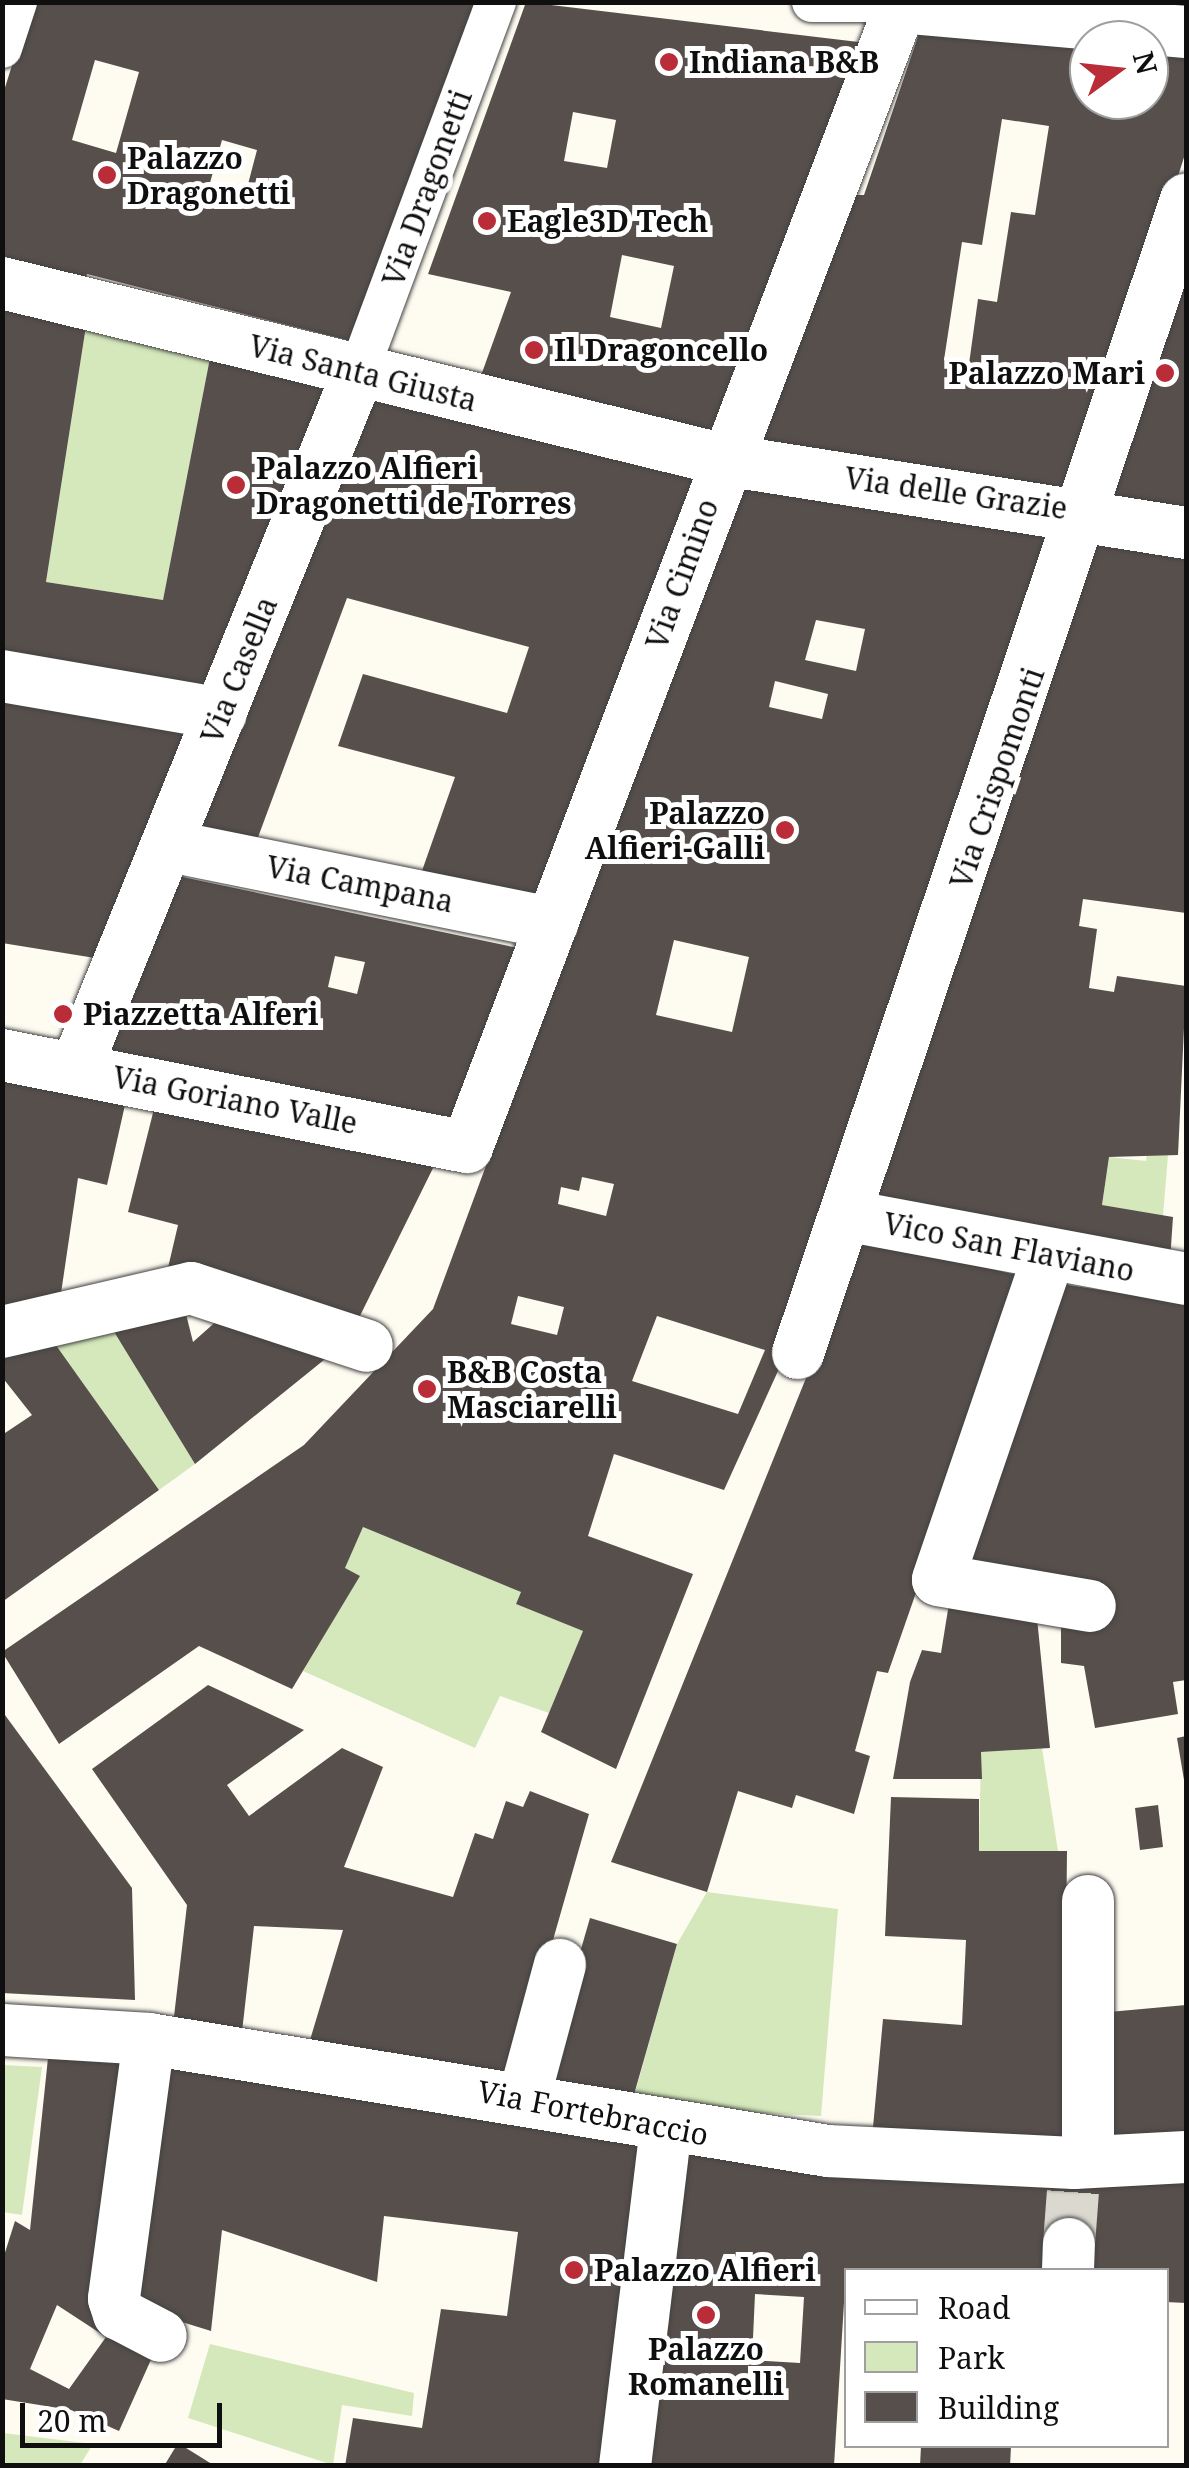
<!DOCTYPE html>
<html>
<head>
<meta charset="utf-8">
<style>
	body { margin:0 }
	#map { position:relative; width:1189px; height:2468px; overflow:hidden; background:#fefbf1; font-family:"Noto Serif",serif }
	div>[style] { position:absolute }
	.green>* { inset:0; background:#d4e8bb }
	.building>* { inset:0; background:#574f4b }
	.minor-tunnel>* { height:52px; margin-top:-26px; transform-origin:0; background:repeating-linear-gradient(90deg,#dad8cf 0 52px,transparent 0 78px) }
	.roads { filter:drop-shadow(0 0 2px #424242) drop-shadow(0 0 2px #424242) }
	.pedestrian>* { height:40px; margin:-20px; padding:0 20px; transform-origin:20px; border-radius:20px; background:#fff }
	.minor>* { height:52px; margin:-26px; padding:0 26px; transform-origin:26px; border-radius:26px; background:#fff }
	.dots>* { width:28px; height:28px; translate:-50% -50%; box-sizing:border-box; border:5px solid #fff; border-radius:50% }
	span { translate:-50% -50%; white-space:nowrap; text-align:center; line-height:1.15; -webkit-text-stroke:10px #fff; paint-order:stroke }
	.poi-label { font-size:30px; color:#0f0f0f; font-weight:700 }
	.left { translate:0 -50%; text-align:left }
	.right { translate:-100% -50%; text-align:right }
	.street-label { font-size:30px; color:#0f0f0f }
	.frame { position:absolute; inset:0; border:5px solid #0f0f0f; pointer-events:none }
	.legend { position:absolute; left:844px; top:2268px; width:325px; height:180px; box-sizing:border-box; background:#fff; border:2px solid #9f9f9f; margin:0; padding:12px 18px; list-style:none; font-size:30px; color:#0f0f0f }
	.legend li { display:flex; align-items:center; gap:20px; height:50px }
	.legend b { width:50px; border:2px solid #9f9f9f }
	.north { position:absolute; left:1069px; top:20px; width:100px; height:100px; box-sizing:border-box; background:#fff; border:2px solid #9f9f9f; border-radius:50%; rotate:75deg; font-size:28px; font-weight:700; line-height:40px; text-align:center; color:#0f0f0f }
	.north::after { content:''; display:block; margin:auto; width:35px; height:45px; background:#b92c38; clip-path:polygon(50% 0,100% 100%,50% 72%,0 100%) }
	.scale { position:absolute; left:20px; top:2403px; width:202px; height:45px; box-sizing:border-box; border:5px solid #0f0f0f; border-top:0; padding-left:12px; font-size:30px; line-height:35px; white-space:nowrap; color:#0f0f0f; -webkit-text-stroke:8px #fff; paint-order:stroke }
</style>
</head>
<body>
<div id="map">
	<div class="green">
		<div style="clip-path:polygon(86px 326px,210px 358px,163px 600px,46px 582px)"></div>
		<div style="clip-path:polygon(1147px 1152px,1168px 1155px,1163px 1216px,1102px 1205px,1109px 1157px,1146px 1161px)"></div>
		<div style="clip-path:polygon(105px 1317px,195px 1464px,159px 1490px,48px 1334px)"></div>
		<div style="clip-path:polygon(363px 1527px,521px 1592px,516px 1604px,583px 1631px,549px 1713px,500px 1696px,475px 1748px,303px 1671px,359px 1577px,345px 1568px)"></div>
		<div style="clip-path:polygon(1042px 1748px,1058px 1851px,979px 1851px,981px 1752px)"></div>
		<div style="clip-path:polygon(707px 1892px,838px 1909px,821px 2116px,701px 2110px,635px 2093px,677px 1944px)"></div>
		<div style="clip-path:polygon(3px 2065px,42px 2067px,22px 2215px,3px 2212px)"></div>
		<div style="clip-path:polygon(210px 2344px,414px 2393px,412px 2416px,342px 2405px,333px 2465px,188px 2418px)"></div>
		<div style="clip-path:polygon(3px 2433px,93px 2444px,80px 2465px,3px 2465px)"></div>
	</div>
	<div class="building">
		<div style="clip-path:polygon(evenodd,32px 2px,478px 2px,351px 341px,87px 274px,83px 286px,2px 266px,2px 97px,32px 2px,95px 60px,139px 72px,116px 153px,72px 140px,95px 60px,32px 2px,222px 140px,257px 150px,242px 207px,206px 197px,222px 140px)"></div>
		<div style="clip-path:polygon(evenodd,526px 2px,867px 43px,712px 442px,478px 384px,511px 292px,428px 274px,526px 2px,573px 112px,616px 120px,607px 168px,564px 161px,573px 112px,526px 2px,622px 255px,674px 266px,661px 328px,610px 317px,622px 255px)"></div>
		<div style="clip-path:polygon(evenodd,924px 19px,1089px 37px,1089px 100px,1149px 100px,1149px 44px,1186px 48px,1186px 151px,1076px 498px,743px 449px,847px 195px,864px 195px,924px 19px,1002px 119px,1049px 126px,1035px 215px,1011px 212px,997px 302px,978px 299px,969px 364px,944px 360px,962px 242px,982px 245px,1002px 119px)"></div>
		<div style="clip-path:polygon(1186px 248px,1186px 516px,1102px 499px)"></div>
		<div style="clip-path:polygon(2px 304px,86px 326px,46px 582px,163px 600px,210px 358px,327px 389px,205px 689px,2px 655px)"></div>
		<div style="clip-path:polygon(364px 399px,704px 471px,538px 910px,417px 885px,455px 777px,338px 746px,363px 674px,507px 713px,529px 647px,347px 598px,254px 848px,189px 831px)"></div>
		<div style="clip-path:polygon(evenodd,741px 476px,1067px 526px,788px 1349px,724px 1490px,614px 1454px,588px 1536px,693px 1574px,616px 1769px,541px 1732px,583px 1631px,516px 1604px,521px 1592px,363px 1527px,345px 1568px,360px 1576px,292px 1689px,199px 1646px,59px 1744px,2px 1652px,304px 1445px,433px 1309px,741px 476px,816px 620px,865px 629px,856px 671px,805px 660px,816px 620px,741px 476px,775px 681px,828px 694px,822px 719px,769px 707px,775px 681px,741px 476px,674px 940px,749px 957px,732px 1032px,656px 1015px,674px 940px,741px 476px,582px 1177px,614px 1184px,606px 1216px,558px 1204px,561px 1187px,579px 1191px,582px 1177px,741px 476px,518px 1296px,564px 1307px,557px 1335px,511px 1324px,518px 1296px,741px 476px,657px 1316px,765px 1350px,738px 1414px,632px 1381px,657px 1316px)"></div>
		<div style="clip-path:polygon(1095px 528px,1186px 547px,1186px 913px,1083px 899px,1079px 926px,1097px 929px,1089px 988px,1114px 992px,1117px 976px,1186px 986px,1178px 1155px,1109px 1157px,1102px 1205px,1173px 1217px,1170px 1261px,869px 1201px)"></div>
		<div style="clip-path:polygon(2px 694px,189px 728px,95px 958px,2px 943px)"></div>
		<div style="clip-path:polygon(evenodd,173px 875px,518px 948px,453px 1130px,107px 1056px,173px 875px,335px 956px,365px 962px,357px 994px,328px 987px,335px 956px)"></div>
		<div style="clip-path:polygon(2px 1072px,127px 1096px,107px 1185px,78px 1178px,59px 1307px,2px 1317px)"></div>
		<div style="clip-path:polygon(156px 1101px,439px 1156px,353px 1330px,167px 1272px,178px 1225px,128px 1212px)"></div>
		<div style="clip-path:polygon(862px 1239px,1026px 1277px,888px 1673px,877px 1671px,855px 1751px,870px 1756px,854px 1814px,796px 1795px,792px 1808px,738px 1791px,707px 1892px,611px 1862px)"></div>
		<div style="clip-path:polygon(1055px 1283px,1186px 1303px,1186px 1680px,1173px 1682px,1178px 1714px,1095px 1728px,1084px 1666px,1061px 1663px,1061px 1610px,956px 1577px)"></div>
		<div style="clip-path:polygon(182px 1298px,193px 1342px,230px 1309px,340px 1347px,195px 1464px,105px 1317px)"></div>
		<div style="clip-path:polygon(48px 1334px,159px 1490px,2px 1602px,2px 1435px,32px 1415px,2px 1377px,2px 1342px)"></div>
		<div style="clip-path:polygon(951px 1591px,1036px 1608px,1050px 1748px,981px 1752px,982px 1779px,893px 1779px,910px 1682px,922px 1650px,941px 1653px)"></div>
		<div style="clip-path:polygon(208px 1685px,304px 1730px,227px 1785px,249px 1816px,342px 1748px,383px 1767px,344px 1867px,453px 1897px,475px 1833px,493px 1839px,506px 1801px,523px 1807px,530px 1791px,589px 1814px,515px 2073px,310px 2040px,343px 1930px,254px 1926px,242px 2032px,173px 2025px,187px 1905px,92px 1769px)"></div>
		<div style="clip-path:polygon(2px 1711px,132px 1888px,135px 2000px,2px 1993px)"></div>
		<div style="clip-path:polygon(1186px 1736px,1186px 1780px,1184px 1780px,1177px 1738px)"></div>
		<div style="clip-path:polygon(891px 1797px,979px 1799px,979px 1851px,1067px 1851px,1064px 2139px,872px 2138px,883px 2019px,962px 2025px,966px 1940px,885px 1936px)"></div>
		<div style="clip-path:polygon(1158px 1805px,1163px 1847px,1140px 1850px,1135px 1808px)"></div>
		<div style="clip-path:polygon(590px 1918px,677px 1944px,631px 2105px,543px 2080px)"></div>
		<div style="clip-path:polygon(1186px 2005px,1186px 2142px,1107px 2148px,1109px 2012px)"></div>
		<div style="clip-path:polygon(evenodd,129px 2055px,100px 2312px,154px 2353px,119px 2431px,71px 2410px,2px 2399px,2px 2262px,15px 2221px,30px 2230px,48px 2058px,129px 2055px,57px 2305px,106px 2337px,69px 2389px,30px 2369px,57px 2305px)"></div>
		<div style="clip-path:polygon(154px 2060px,653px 2140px,610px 2466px,345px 2466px,353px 2418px,422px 2428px,441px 2309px,507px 2316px,518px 2232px,384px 2216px,377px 2282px,222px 2230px,211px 2331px,127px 2305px)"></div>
		<div style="clip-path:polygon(evenodd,674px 2149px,1186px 2172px,1186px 2303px,1166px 2302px,1166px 2270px,846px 2270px,834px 2466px,644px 2466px,674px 2149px,755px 2294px,804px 2297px,800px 2363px,752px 2360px,755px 2294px)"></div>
		<div style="clip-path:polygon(178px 2443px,215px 2466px,164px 2466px)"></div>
		<div style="clip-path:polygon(921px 2446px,1011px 2446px,1010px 2466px,920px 2466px)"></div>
	</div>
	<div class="minor-tunnel">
		<div style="left:1069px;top:2244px;width:66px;rotate:-85.7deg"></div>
	</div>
	<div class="roads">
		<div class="pedestrian">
			<div style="left:812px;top:2px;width:89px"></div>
			<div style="left:2px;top:48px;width:48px;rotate:-71.9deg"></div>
			<div style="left:358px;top:373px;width:396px;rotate:-69.6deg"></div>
		</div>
		<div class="minor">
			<div style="left:2px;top:283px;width:744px;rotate:13.76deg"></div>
			<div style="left:725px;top:460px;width:467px;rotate:9deg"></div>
			<div style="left:2px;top:676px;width:222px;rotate:9.8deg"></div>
			<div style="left:169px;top:846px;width:391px;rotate:11.4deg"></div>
			<div style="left:2px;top:1055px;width:474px;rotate:11.2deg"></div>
			<div style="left:467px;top:1147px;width:1219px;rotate:-69.2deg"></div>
			<div style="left:900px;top:7px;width:287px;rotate:5deg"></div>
			<div style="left:76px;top:1068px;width:750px;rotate:-67.91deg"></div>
			<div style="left:850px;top:1216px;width:342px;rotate:10.6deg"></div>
			<div style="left:1049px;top:1255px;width:343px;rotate:108.9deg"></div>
			<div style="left:938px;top:1580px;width:154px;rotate:9.7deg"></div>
			<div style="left:2px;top:1332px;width:194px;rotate:-13.1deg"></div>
			<div style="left:191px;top:1288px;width:185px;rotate:18.2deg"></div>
			<div style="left:798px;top:1353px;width:1217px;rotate:-71.4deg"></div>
			<div style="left:1088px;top:1901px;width:261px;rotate:90deg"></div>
			<div style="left:2px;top:2030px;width:147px;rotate:3.5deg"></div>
			<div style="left:149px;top:2039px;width:688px;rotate:9.37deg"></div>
			<div style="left:828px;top:2151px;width:246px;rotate:2.8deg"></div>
			<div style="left:1074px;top:2163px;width:112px;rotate:-3.1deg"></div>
			<div style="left:149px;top:2039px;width:262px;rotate:97.7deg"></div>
			<div style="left:114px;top:2299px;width:16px;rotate:72deg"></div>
			<div style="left:119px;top:2314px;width:47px;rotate:27.6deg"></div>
			<div style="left:524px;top:2098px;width:138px;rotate:-74.9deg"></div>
			<div style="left:1068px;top:2270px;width:26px;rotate:-88deg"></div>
			<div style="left:625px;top:2466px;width:339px;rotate:-83.1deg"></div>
		</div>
	</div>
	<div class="dots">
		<div style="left:669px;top:62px;background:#b92c38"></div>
		<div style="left:107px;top:175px;background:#b92c38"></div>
		<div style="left:487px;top:221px;background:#b92c38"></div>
		<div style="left:534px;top:350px;background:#b92c38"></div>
		<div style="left:1165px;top:373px;background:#b92c38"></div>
		<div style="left:236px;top:485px;background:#b92c38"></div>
		<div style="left:785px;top:830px;background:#b92c38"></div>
		<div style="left:63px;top:1014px;background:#b92c38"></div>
		<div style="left:427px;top:1389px;background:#b92c38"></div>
		<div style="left:574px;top:2270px;background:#b92c38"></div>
		<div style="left:706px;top:2315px;background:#b92c38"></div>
	</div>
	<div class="poi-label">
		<span class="left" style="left:689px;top:62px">Indiana B&amp;B</span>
		<span class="left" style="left:127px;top:175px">Palazzo<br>Dragonetti</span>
		<span class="left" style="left:507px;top:221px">Eagle3D Tech</span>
		<span class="left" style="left:554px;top:350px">Il Dragoncello</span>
		<span class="right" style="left:1145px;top:373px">Palazzo Mari</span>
		<span class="left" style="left:256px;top:485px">Palazzo Alfieri<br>Dragonetti de Torres</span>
		<span class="right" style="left:765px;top:830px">Palazzo<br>Alfieri-Galli</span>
		<span class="left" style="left:83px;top:1014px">Piazzetta Alferi</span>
		<span class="left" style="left:447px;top:1389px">B&amp;B Costa<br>Masciarelli</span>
		<span class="left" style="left:594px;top:2270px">Palazzo Alfieri</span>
		<span style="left:706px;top:2366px">Palazzo<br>Romanelli</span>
	</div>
	<div class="street-label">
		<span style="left:427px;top:188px;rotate:-70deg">Via Dragonetti</span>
		<span style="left:363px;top:373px;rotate:14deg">Via Santa Giusta</span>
		<span style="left:956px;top:493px;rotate:8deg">Via delle Grazie</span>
		<span style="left:682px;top:574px;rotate:-70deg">Via Cimino</span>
		<span style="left:239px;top:670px;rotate:-68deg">Via Casella</span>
		<span style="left:997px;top:778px;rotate:-71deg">Via Crispomonti</span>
		<span style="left:360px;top:884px;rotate:11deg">Via Campana</span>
		<span style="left:235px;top:1100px;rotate:11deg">Via Goriano Valle</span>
		<span style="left:1009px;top:1247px;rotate:11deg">Vico San Flaviano</span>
		<span style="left:593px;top:2113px;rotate:11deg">Via Fortebraccio</span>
	</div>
	<div class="frame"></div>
	<ul class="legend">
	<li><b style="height:12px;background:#fff"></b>Road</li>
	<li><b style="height:28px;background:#d4e8bb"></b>Park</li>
	<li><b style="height:28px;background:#574f4b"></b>Building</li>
	</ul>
	<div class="north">N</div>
	<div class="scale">20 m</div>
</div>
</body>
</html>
